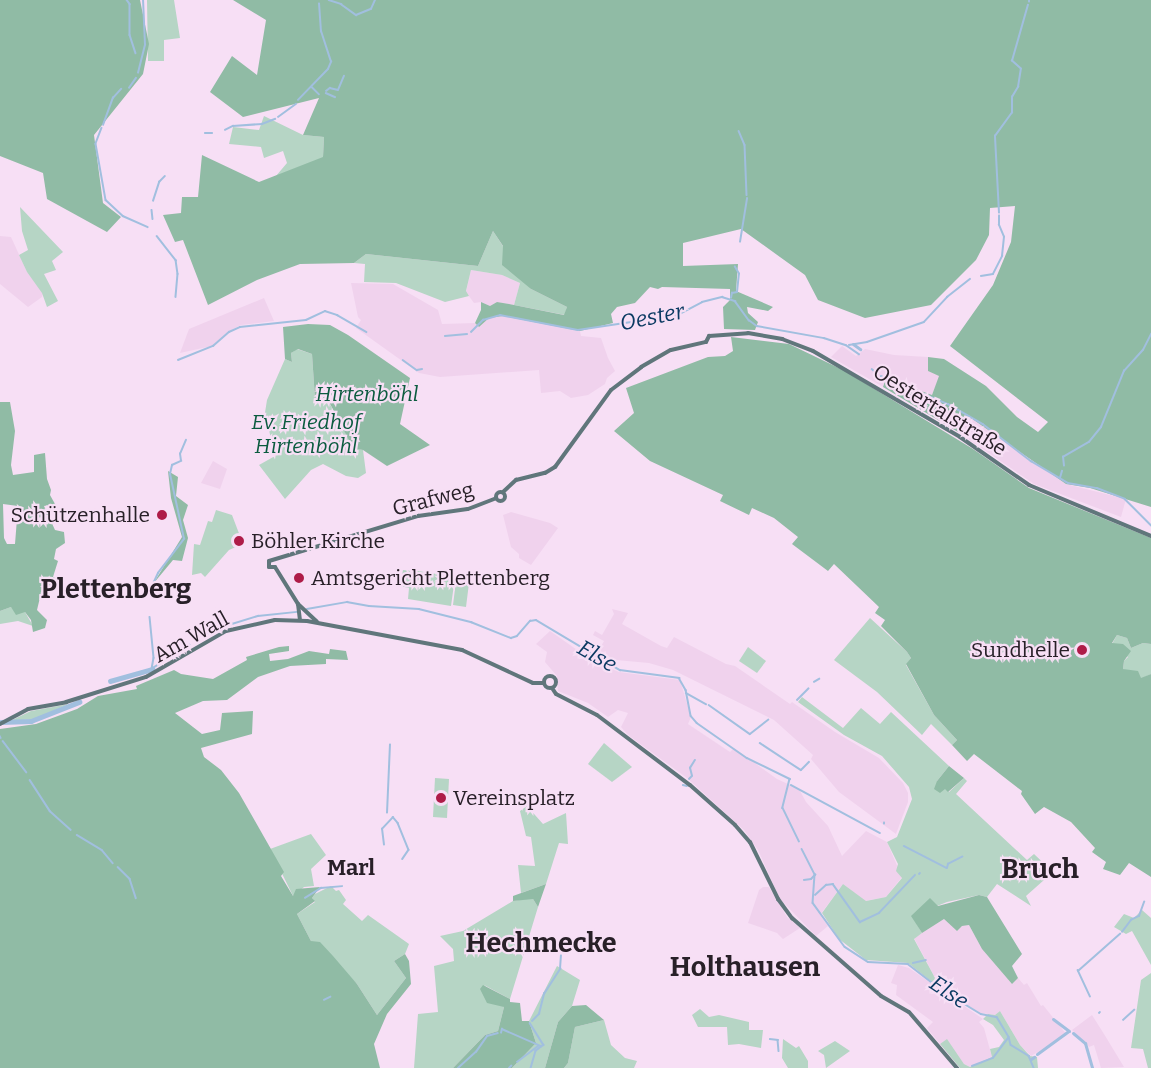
<!DOCTYPE html>
<html>
<head>
<meta charset="utf-8">
<style>
	body { margin:0 }
	#map { position:relative; width:1151px; height:1068px; overflow:hidden; background:#f7dff5; font-family:Bitter,serif }
	div>[style] { position:absolute }
	.built>* { inset:0; background:#f0d2ed }
	.green>* { inset:0; background:#b6d5c5 }
	.forest>* { inset:0; background:#90bba5 }
	.stream>* { height:1.5px; margin:-0.75px; padding:0 0.75px; transform-origin:0.75px; border-radius:0.75px; background:#a1bfdf }
	.canal>* { height:3px; margin:-1.5px; padding:0 1.5px; transform-origin:1.5px; border-radius:1.5px; background:#a1bfdf }
	.river>* { height:4.5px; margin:-2.25px; padding:0 2.25px; transform-origin:2.25px; border-radius:2.25px; background:#a1bfdf }
	.secondary>* { height:4px; margin:-2px; padding:0 2px; transform-origin:2px; border-radius:2px; background:#60767b }
	.secondary>.ring { margin:-2px; padding:0; box-sizing:content-box; background:none; border:4px solid #60767b; border-radius:50% }
	.dots>* { width:16px; height:16px; translate:-50% -50%; box-sizing:border-box; border:3px solid #f7dff5; border-radius:50% }
	span { translate:-50% -50%; white-space:nowrap; text-align:center; line-height:1.15; -webkit-text-stroke:4.5px #f7dff5; paint-order:stroke }
	.park-label { font-size:21px; color:#0b5b3f; font-style:italic }
	.street-label { font-size:21px; color:#282028 }
	.poi-label { font-size:21px; color:#282028 }
	.right { translate:-100% -50%; text-align:right }
	.left { translate:0 -50%; text-align:left }
	.water-label { font-size:22px; color:#0b3a62; font-style:italic }
	.neighbourhood-label { font-size:22px; color:#282028; font-weight:700 }
	.district-label { font-size:27px; color:#282028; font-weight:700 }
</style>
</head>
<body>
<div id="map">
	<div class="built">
		<div style="clip-path:polygon(0 236px,11px 237px,27px 272px,43px 293px,42px 297px,28px 307px,0 284px)"></div>
		<div style="clip-path:polygon(471px 270px,502px 275px,520px 283px,514px 305px,497px 302px,490px 306px,481px 302px,474px 303px,466px 292px)"></div>
		<div style="clip-path:polygon(351px 283px,393px 284px,438px 310px,442px 324px,475px 323px,479px 327px,489px 318px,503px 316px,580px 331px,581px 336px,601px 338px,608px 358px,615px 371px,607px 378px,605px 384px,588px 395px,571px 398px,560px 391px,541px 393px,539px 370px,440px 377px,419px 373px,356px 328px,361px 320px,358px 317px)"></div>
		<div style="clip-path:polygon(264px 298px,274px 321px,241px 325px,229px 331px,212px 346px,180px 353px,189px 329px)"></div>
		<div style="clip-path:polygon(842px 346px,856px 356px,865px 349px,894px 355px,928px 357px,928px 371px,940px 376px,932px 395px,886px 378px,883px 387px,831px 357px)"></div>
		<div style="clip-path:polygon(968px 416px,1066px 484px,1126px 499px,1121px 517px,1034px 484px,958px 432px)"></div>
		<div style="clip-path:polygon(213px 461px,227px 469px,220px 489px,201px 483px)"></div>
		<div style="clip-path:polygon(511px 512px,550px 523px,558px 528px,531px 565px,519px 558px,519px 554px,511px 547px,503px 515px)"></div>
		<div style="clip-path:polygon(612px 609px,628px 613px,622px 624px,661px 646px,667px 648px,674px 637px,726px 664px,735px 666px,790px 704px,792px 702px,835px 732px,879px 758px,903px 783px,908px 793px,908px 802px,896px 834px,839px 792px,811px 759px,813px 755px,774px 720px,673px 670px,649px 663px,616px 660px,601px 653px,599px 650px,604px 641px,593px 635px,595px 631px,602px 635px,614px 614px)"></div>
		<div style="clip-path:polygon(550px 631px,593px 661px,619px 672px,680px 680px,691px 717px,688px 724px,730px 752px,734px 748px,777px 779px,799px 789px,806px 802px,828px 826px,842px 856px,866px 831px,887px 842px,902px 877px,886px 897px,865px 901px,843px 884px,820px 915px,828px 926px,816px 936px,780px 899px,758px 850px,744px 830px,687px 778px,628px 735px,621px 727px,628px 713px,618px 710px,608px 717px,588px 703px,558px 691px,557px 676px,545px 662px,547px 652px,536px 644px)"></div>
		<div style="clip-path:polygon(763px 887px,769px 887px,787px 917px,800px 928px,783px 939px,777px 933px,748px 923px,759px 890px)"></div>
		<div style="clip-path:polygon(944px 919px,957px 931px,962px 926px,969px 925px,982px 949px,1012px 984px,1018px 978px,1024px 985px,1027px 983px,1041px 1006px,1043px 1005px,1067px 1035px,1031px 1056px,1020px 1045px,1000px 1011px,995px 1015px,980px 1013px,941px 989px,914px 938px)"></div>
		<div style="clip-path:polygon(898px 965px,909px 968px,983px 1019px,979px 1022px,984px 1028px,992px 1057px,970px 1067px,964px 1064px,947px 1040px,940px 1044px,927px 1028px,933px 1022px,896px 995px,897px 985px,891px 983px)"></div>
		<div style="clip-path:polygon(1092px 1015px,1104px 1034px,1124px 1067px,1101px 1068px,1094px 1045px,1089px 1047px,1072px 1030px)"></div>
	</div>
	<div class="green">
		<div style="clip-path:polygon(147px 0,174px 0,180px 38px,164px 40px,164px 61px,148px 61px)"></div>
		<div style="clip-path:polygon(264px 116px,303px 135px,324px 137px,323px 158px,276px 176px,287px 163px,283px 151px,264px 158px,261px 147px,229px 144px,233px 127px,259px 130px)"></div>
		<div style="clip-path:polygon(20px 207px,63px 252px,52px 261px,56px 270px,44px 274px,58px 301px,47px 307px,42px 293px,27px 272px,19px 255px,28px 250px,22px 231px)"></div>
		<div style="clip-path:polygon(493px 231px,531px 289px,567px 307px,565px 315px,514px 305px,520px 283px,502px 275px,471px 270px,466px 291px,469px 296px,445px 302px,396px 283px,364px 282px,365px 264px,354px 263px,366px 254px,478px 266px)"></div>
		<div style="clip-path:polygon(297px 349px,312px 354px,315px 399px,326px 397px,353px 447px,363px 450px,366px 473px,358px 478px,346px 476px,323px 464px,311px 470px,285px 499px,259px 465px,275px 456px,268px 426px,263px 425px,267px 400px,285px 359px,292px 362px,291px 353px)"></div>
		<div style="clip-path:polygon(216px 510px,232px 515px,240px 536px,234px 540px,238px 546px,229px 550px,205px 577px,201px 573px,192px 575px,194px 544px,200px 545px,208px 521px,212px 522px)"></div>
		<div style="clip-path:polygon(403px 570px,411px 571px,409px 585px,412px 570px,455px 577px,451px 606px,408px 599px,409px 588px,400px 586px)"></div>
		<div style="clip-path:polygon(456px 581px,469px 583px,466px 607px,453px 605px)"></div>
		<div style="clip-path:polygon(11px 607px,25px 612px,33px 626px,18px 621px,0 624px,0 611px)"></div>
		<div style="clip-path:polygon(870px 618px,907px 652px,911px 658px,906px 665px,934px 715px,957px 740px,952px 745px,931px 724px,922px 735px,877px 692px,834px 660px)"></div>
		<div style="clip-path:polygon(1117px 635px,1127px 638px,1131px 648px,1143px 643px,1151px 644px,1151px 674px,1141px 679px,1123px 669px,1124px 661px,1128px 657px,1112px 644px)"></div>
		<div style="clip-path:polygon(748px 647px,766px 661px,757px 673px,739px 661px)"></div>
		<div style="clip-path:polygon(802px 697px,843px 728px,861px 708px,880px 724px,891px 712px,949px 766px,937px 781px,949px 792px,964px 778px,967px 781px,956px 794px,1027px 860px,1034px 854px,1053px 872px,1026px 896px,1031px 906px,997px 884px,987px 897px,979px 895px,947px 902px,912px 916px,922px 933px,914px 939px,941px 989px,908px 963px,866px 960px,839px 939px,822px 913px,843px 884px,866px 901px,886px 897px,902px 878px,896px 871px,898px 864px,887px 842px,897px 837px,912px 799px,909px 787px,882px 756px,844px 735px,798px 702px)"></div>
		<div style="clip-path:polygon(69px 704px,34px 719px,10px 721px,31px 711px)"></div>
		<div style="clip-path:polygon(604px 743px,632px 767px,612px 782px,588px 764px)"></div>
		<div style="clip-path:polygon(435px 778px,449px 779px,447px 818px,433px 817px)"></div>
		<div style="clip-path:polygon(527px 806px,543px 824px,566px 813px,568px 844px,559px 843px,546px 884px,521px 893px,518px 865px,535px 866px,531px 837px,526px 836px,520px 811px)"></div>
		<div style="clip-path:polygon(311px 834px,326px 855px,311px 869px,314px 886px,304px 887px,293px 896px,270px 849px)"></div>
		<div style="clip-path:polygon(331px 886px,336px 891px,339px 890px,346px 900px,343px 904px,362px 921px,368px 915px,409px 944px,405px 954px,394px 961px,406px 978px,377px 1015px,357px 984px,311px 941px,297px 914px,315px 902px,312px 898px,315px 894px)"></div>
		<div style="clip-path:polygon(525px 899px,533px 899px,538px 907px,510px 999px,484px 985px,504px 1007px,498px 1031px,485px 1035px,453px 1068px,414px 1068px,418px 1014px,438px 1012px,434px 966px,454px 961px,453px 949px,440px 936px,463px 931px,513px 901px)"></div>
		<div style="clip-path:polygon(1142px 910px,1151px 918px,1151px 965px,1132px 931px,1126px 934px,1114px 927px,1124px 914px,1134px 918px)"></div>
		<div style="clip-path:polygon(557px 966px,580px 980px,572px 1006px,558px 1022px,545px 1068px,512px 1068px,536px 1043px,529px 1021px)"></div>
		<div style="clip-path:polygon(1151px 973px,1151px 1068px,1148px 1068px,1143px 1049px,1131px 1048px,1141px 980px)"></div>
		<div style="clip-path:polygon(700px 1009px,709px 1017px,719px 1015px,749px 1022px,749px 1030px,763px 1030px,761px 1048px,739px 1044px,728px 1045px,727px 1027px,698px 1027px,692px 1015px)"></div>
		<div style="clip-path:polygon(1000px 1011px,1020px 1045px,1030px 1056px,1037px 1057px,1038px 1068px,960px 1068px,940px 1044px,947px 1039px,964px 1064px,970px 1067px,992px 1057px,990px 1049px,999px 1047px,1004px 1040px,993px 1025px,983px 1019px,988px 1014px,995px 1015px)"></div>
		<div style="clip-path:polygon(604px 1020px,611px 1045px,625px 1058px,637px 1061px,634px 1068px,564px 1068px,568px 1063px,575px 1027px)"></div>
		<div style="clip-path:polygon(783px 1039px,796px 1048px,799px 1046px,808px 1061px,808px 1068px,788px 1068px,782px 1058px)"></div>
		<div style="clip-path:polygon(835px 1041px,850px 1051px,826px 1068px,824px 1055px,818px 1051px)"></div>
	</div>
	<div class="forest">
		<div style="clip-path:polygon(0 0,140px 0,149px 44px,143px 74px,94px 135px,103px 203px,121px 217px,107px 232px,47px 199px,43px 173px,0 156px)"></div>
		<div style="clip-path:polygon(233px 0,1151px 0,1151px 507px,1090px 488px,1066px 484px,968px 416px,958px 432px,883px 387px,886px 378px,932px 395px,939px 376px,928px 371px,928px 357px,944px 359px,986px 386px,1017px 417px,1038px 432px,1048px 422px,950px 346px,993px 285px,1011px 242px,1015px 206px,990px 208px,989px 235px,976px 260px,931px 305px,865px 318px,818px 300px,805px 275px,741px 229px,683px 243px,683px 266px,738px 264px,736px 291px,773px 307px,768px 311px,747px 307px,748px 313px,758px 322px,755px 330px,724px 329px,723px 307px,730px 300px,730px 289px,662px 287px,658px 289px,650px 287px,635px 303px,617px 307px,611px 314px,613px 323px,580px 331px,503px 316px,489px 318px,479px 327px,475px 323px,481px 310px,481px 302px,490px 306px,497px 302px,509px 304px,564px 315px,567px 307px,531px 289px,502px 265px,503px 246px,493px 231px,478px 266px,366px 254px,354px 263px,300px 264px,257px 280px,208px 305px,183px 240px,175px 242px,163px 215px,181px 213px,182px 197px,198px 197px,202px 155px,259px 182px,323px 157px,324px 137px,303px 135px,319px 98px,243px 117px,210px 92px,232px 56px,257px 75px,266px 20px)"></div>
		<div style="clip-path:polygon(308px 324px,330px 325px,348px 335px,410px 378px,400px 424px,430px 445px,387px 466px,363px 450px,353px 448px,327px 398px,315px 399px,312px 354px,298px 349px,291px 353px,292px 362px,285px 359px,283px 327px)"></div>
		<div style="clip-path:polygon(731px 337px,789px 344px,845px 371px,973px 449px,1029px 488px,1151px 538px,1151px 644px,1143px 643px,1131px 648px,1127px 638px,1117px 635px,1112px 643px,1123px 644px,1131px 651px,1124px 661px,1123px 669px,1138px 671px,1141px 678px,1151px 674px,1151px 877px,1129px 863px,1120px 875px,1103px 869px,1106px 862px,1092px 852px,1095px 848px,1071px 822px,1044px 807px,1035px 814px,1021px 794px,1022px 791px,974px 754px,967px 761px,952px 745px,957px 740px,934px 715px,906px 664px,911px 658px,907px 652px,881px 626px,885px 620px,875px 613px,879px 607px,834px 564px,828px 571px,792px 544px,798px 537px,774px 518px,752px 508px,749px 515px,720px 501px,723px 495px,650px 461px,614px 431px,634px 413px,626px 388px,708px 357px,725px 356px,733px 351px)"></div>
		<div style="clip-path:polygon(evenodd,0 402px,10px 402px,15px 431px,11px 465px,13px 475px,34px 472px,34px 455px,45px 453px,47px 479px,51px 490px,50px 495px,55px 504px,44px 506px,55px 530px,64px 532px,65px 543px,56px 549px,54px 559px,58px 561px,53px 577px,57px 579px,54px 591px,42px 589px,37px 610px,47px 620px,45px 628px,33px 632px,31px 620px,25px 612px,16px 615px,11px 607px,0 611px,0 402px,3px 504px,18px 506px,15px 544px,7px 544px,4px 538px,3px 504px)"></div>
		<div style="clip-path:polygon(168px 471px,178px 477px,176px 496px,188px 505px,183px 520px,188px 538px,182px 561px,173px 560px,153px 584px,182px 537px,171px 498px)"></div>
		<div style="clip-path:polygon(289px 646px,289px 651px,269px 654px,270px 661px,288px 659px,309px 651px,329px 654px,330px 649px,346px 651px,348px 660px,326px 659px,326px 664px,290px 666px,258px 677px,227px 700px,203px 701px,175px 713px,202px 734px,220px 730px,222px 713px,253px 711px,252px 734px,201px 748px,204px 757px,221px 770px,239px 793px,284px 872px,281px 876px,293px 896px,296px 889px,320px 887px,312px 898px,315px 901px,297px 914px,311px 941px,320px 942px,333px 956px,357px 984px,377px 1015px,406px 978px,394px 961px,405px 954px,409px 961px,411px 984px,387px 1014px,374px 1044px,380px 1068px,0 1068px,0 729px,36px 724px,77px 709px,98px 696px,137px 689px,136px 686px,174px 670px,181px 674px,213px 679px,247px 660px,246px 657px,279px 647px)"></div>
		<div style="clip-path:polygon(949px 766px,964px 778px,948px 792px,945px 789px,940px 793px,934px 789px,937px 781px)"></div>
		<div style="clip-path:polygon(546px 884px,538px 907px,533px 899px,513px 901px,513px 896px)"></div>
		<div style="clip-path:polygon(979px 895px,987px 897px,1022px 954px,1012px 966px,1018px 978px,1012px 984px,982px 949px,969px 925px,962px 926px,957px 931px,944px 919px,922px 933px,911px 916px,930px 898px,938px 906px)"></div>
		<div style="clip-path:polygon(483px 985px,510px 999px,510px 1002px,520px 1003px,522px 1021px,529px 1021px,536px 1043px,512px 1068px,453px 1068px,485px 1035px,498px 1031px,504px 1007px,487px 1003px,480px 989px)"></div>
		<div style="clip-path:polygon(586px 1005px,604px 1020px,575px 1027px,568px 1063px,564px 1068px,545px 1068px,558px 1022px,572px 1006px)"></div>
	</div>
	<div class="stream">
		<div style="left:127px;top:0;width:5px;rotate:53deg"></div>
		<div style="left:130px;top:4px;width:31px;rotate:90deg"></div>
		<div style="left:130px;top:35px;width:19px;rotate:72deg"></div>
		<div style="left:329px;top:0;width:13px;rotate:18deg"></div>
		<div style="left:341px;top:4px;width:19px;rotate:36deg"></div>
		<div style="left:356px;top:15px;width:16px;rotate:-22deg"></div>
		<div style="left:371px;top:9px;width:10px;rotate:-66deg"></div>
		<div style="left:1029px;top:2px;width:2px;rotate:-90deg"></div>
		<div style="left:138px;top:73px;width:29px;rotate:-76deg"></div>
		<div style="left:145px;top:45px;width:45px;rotate:-92.5deg"></div>
		<div style="left:312px;top:87px;width:10px;rotate:45deg"></div>
		<div style="left:129px;top:88px;width:12px;rotate:-55deg"></div>
		<div style="left:326px;top:91px;width:5px;rotate:-37deg"></div>
		<div style="left:330px;top:88px;width:8px;rotate:14deg"></div>
		<div style="left:338px;top:90px;width:15px;rotate:-67deg"></div>
		<div style="left:326px;top:93px;width:10px;rotate:24deg"></div>
		<div style="left:298px;top:100px;width:43px;rotate:-45.9deg"></div>
		<div style="left:328px;top:69px;width:8px;rotate:-67deg"></div>
		<div style="left:331px;top:62px;width:32px;rotate:-108deg"></div>
		<div style="left:321px;top:32px;width:28px;rotate:-94deg"></div>
		<div style="left:278px;top:117px;width:22px;rotate:-36deg"></div>
		<div style="left:103px;top:125px;width:29px;rotate:-70deg"></div>
		<div style="left:113px;top:98px;width:12px;rotate:-48deg"></div>
		<div style="left:102px;top:128px;width:17px;rotate:111deg"></div>
		<div style="left:96px;top:144px;width:57px;rotate:79.9deg"></div>
		<div style="left:106px;top:200px;width:23px;rotate:43deg"></div>
		<div style="left:123px;top:216px;width:27px;rotate:24deg"></div>
		<div style="left:225px;top:130px;width:9px;rotate:-27deg"></div>
		<div style="left:233px;top:126px;width:29px;rotate:-4deg"></div>
		<div style="left:262px;top:124px;width:14px;rotate:-21deg"></div>
		<div style="left:739px;top:131px;width:15px;rotate:67deg"></div>
		<div style="left:745px;top:145px;width:50px;rotate:87.7deg"></div>
		<div style="left:205px;top:133px;width:7px"></div>
		<div style="left:153px;top:201px;width:20px;rotate:-72deg"></div>
		<div style="left:159px;top:182px;width:8px;rotate:-45deg"></div>
		<div style="left:152px;top:210px;width:9px;rotate:84deg"></div>
		<div style="left:999px;top:213px;width:77px;rotate:-93deg"></div>
		<div style="left:995px;top:136px;width:29px;rotate:-54deg"></div>
		<div style="left:1012px;top:113px;width:16px;rotate:-90deg"></div>
		<div style="left:1012px;top:97px;width:12px;rotate:-59deg"></div>
		<div style="left:1018px;top:87px;width:18px;rotate:-81deg"></div>
		<div style="left:1021px;top:69px;width:12px;rotate:-138deg"></div>
		<div style="left:1012px;top:61px;width:58px;rotate:-74.1deg"></div>
		<div style="left:157px;top:236px;width:31px;rotate:52deg"></div>
		<div style="left:176px;top:260px;width:14px;rotate:82deg"></div>
		<div style="left:178px;top:274px;width:23px;rotate:95deg"></div>
		<div style="left:740px;top:242px;width:44px;rotate:-80.8deg"></div>
		<div style="left:981px;top:276px;width:12px;rotate:-9deg"></div>
		<div style="left:993px;top:274px;width:20px;rotate:-63deg"></div>
		<div style="left:1002px;top:256px;width:19px;rotate:-84deg"></div>
		<div style="left:1004px;top:237px;width:13px;rotate:-113deg"></div>
		<div style="left:999px;top:225px;width:9px;rotate:-90deg"></div>
		<div style="left:731px;top:298px;width:5px;rotate:-79deg"></div>
		<div style="left:732px;top:293px;width:5px;rotate:-11deg"></div>
		<div style="left:737px;top:292px;width:18px;rotate:-84deg"></div>
		<div style="left:739px;top:274px;width:8px;rotate:-120deg"></div>
		<div style="left:471px;top:332px;width:17px;rotate:-45deg"></div>
		<div style="left:483px;top:320px;width:18px;rotate:-16deg"></div>
		<div style="left:500px;top:315px;width:79px;rotate:10.9deg"></div>
		<div style="left:578px;top:330px;width:101px;rotate:-8.5deg"></div>
		<div style="left:678px;top:315px;width:27px;rotate:-28deg"></div>
		<div style="left:702px;top:302px;width:21px;rotate:-14deg"></div>
		<div style="left:722px;top:297px;width:14px;rotate:17deg"></div>
		<div style="left:735px;top:301px;width:24px;rotate:54deg"></div>
		<div style="left:749px;top:320px;width:10px;rotate:37deg"></div>
		<div style="left:757px;top:326px;width:68px;rotate:10.2deg"></div>
		<div style="left:824px;top:338px;width:23px;rotate:18deg"></div>
		<div style="left:846px;top:345px;width:16px;rotate:35deg"></div>
		<div style="left:445px;top:336px;width:22px;rotate:-5deg"></div>
		<div style="left:849px;top:345px;width:18px;rotate:-9deg"></div>
		<div style="left:867px;top:342px;width:60px;rotate:-19.3deg"></div>
		<div style="left:924px;top:322px;width:34px;rotate:-47deg"></div>
		<div style="left:947px;top:297px;width:29px;rotate:-38deg"></div>
		<div style="left:178px;top:360px;width:38px;rotate:-22deg"></div>
		<div style="left:213px;top:346px;width:21px;rotate:-41deg"></div>
		<div style="left:229px;top:332px;width:12px;rotate:-24deg"></div>
		<div style="left:240px;top:327px;width:66px;rotate:-6.1deg"></div>
		<div style="left:306px;top:320px;width:21px;rotate:-25deg"></div>
		<div style="left:325px;top:311px;width:13px;rotate:18deg"></div>
		<div style="left:337px;top:315px;width:34px;rotate:30deg"></div>
		<div style="left:403px;top:360px;width:17px;rotate:36deg"></div>
		<div style="left:417px;top:370px;width:5px;rotate:-11deg"></div>
		<div style="left:872px;top:369px;width:8px;rotate:40deg"></div>
		<div style="left:881px;top:376px;width:73px;rotate:22.7deg"></div>
		<div style="left:948px;top:404px;width:40px;rotate:29.7deg"></div>
		<div style="left:983px;top:424px;width:61px;rotate:37.6deg"></div>
		<div style="left:1031px;top:461px;width:43px;rotate:30.7deg"></div>
		<div style="left:1068px;top:483px;width:29px;rotate:10deg"></div>
		<div style="left:1097px;top:488px;width:30px;rotate:21deg"></div>
		<div style="left:1125px;top:499px;width:37px;rotate:45deg"></div>
		<div style="left:1064px;top:466px;width:9px;rotate:-96deg"></div>
		<div style="left:1063px;top:457px;width:30px;rotate:-30deg"></div>
		<div style="left:1089px;top:442px;width:19px;rotate:-51deg"></div>
		<div style="left:1101px;top:427px;width:61px;rotate:-67.7deg"></div>
		<div style="left:1124px;top:371px;width:28px;rotate:-48deg"></div>
		<div style="left:1143px;top:350px;width:18px;rotate:-63deg"></div>
		<div style="left:1060px;top:478px;width:7px;rotate:-74deg"></div>
		<div style="left:152px;top:586px;width:14px;rotate:-65deg"></div>
		<div style="left:158px;top:573px;width:43px;rotate:-52.6deg"></div>
		<div style="left:184px;top:539px;width:66px;rotate:-102.2deg"></div>
		<div style="left:170px;top:474px;width:9px;rotate:-77deg"></div>
		<div style="left:172px;top:465px;width:10px;rotate:-24deg"></div>
		<div style="left:181px;top:461px;width:7px;rotate:-98deg"></div>
		<div style="left:180px;top:454px;width:15px;rotate:-67deg"></div>
		<div style="left:307px;top:609px;width:41px;rotate:-9.9deg"></div>
		<div style="left:347px;top:602px;width:22px;rotate:10deg"></div>
		<div style="left:369px;top:606px;width:50px;rotate:3.4deg"></div>
		<div style="left:419px;top:609px;width:54px;rotate:14deg"></div>
		<div style="left:471px;top:622px;width:43px;rotate:21.8deg"></div>
		<div style="left:511px;top:638px;width:6px;rotate:-18deg"></div>
		<div style="left:517px;top:636px;width:20px;rotate:-49deg"></div>
		<div style="left:530px;top:621px;width:6px;rotate:-9deg"></div>
		<div style="left:536px;top:620px;width:98px;rotate:30.8deg"></div>
		<div style="left:620px;top:670px;width:60px;rotate:7.7deg"></div>
		<div style="left:679px;top:678px;width:14px;rotate:60deg"></div>
		<div style="left:686px;top:690px;width:26px;rotate:79deg"></div>
		<div style="left:691px;top:716px;width:9px;rotate:49deg"></div>
		<div style="left:697px;top:723px;width:61px;rotate:35deg"></div>
		<div style="left:747px;top:758px;width:48px;rotate:26deg"></div>
		<div style="left:790px;top:779px;width:30px;rotate:104deg"></div>
		<div style="left:783px;top:808px;width:37px;rotate:64deg"></div>
		<div style="left:150px;top:617px;width:41px;rotate:84.4deg"></div>
		<div style="left:154px;top:658px;width:11px;rotate:100deg"></div>
		<div style="left:203px;top:636px;width:18px;rotate:-27deg"></div>
		<div style="left:219px;top:628px;width:41px;rotate:-17.1deg"></div>
		<div style="left:258px;top:616px;width:39px;rotate:-6deg"></div>
		<div style="left:153px;top:668px;width:43px;rotate:-32.6deg"></div>
		<div style="left:814px;top:682px;width:6px;rotate:-31deg"></div>
		<div style="left:686px;top:693px;width:23px;rotate:29deg"></div>
		<div style="left:797px;top:700px;width:16px;rotate:-45deg"></div>
		<div style="left:709px;top:705px;width:50px;rotate:35.3deg"></div>
		<div style="left:750px;top:734px;width:23px;rotate:-38deg"></div>
		<div style="left:0;top:736px;width:2px;rotate:63deg"></div>
		<div style="left:3px;top:741px;width:39px;rotate:53deg"></div>
		<div style="left:760px;top:743px;width:49px;rotate:33.4deg"></div>
		<div style="left:801px;top:770px;width:11px;rotate:-45deg"></div>
		<div style="left:689px;top:779px;width:4px;rotate:-45deg"></div>
		<div style="left:692px;top:776px;width:8px;rotate:-104deg"></div>
		<div style="left:690px;top:768px;width:9px;rotate:-58deg"></div>
		<div style="left:30px;top:780px;width:37px;rotate:57deg"></div>
		<div style="left:50px;top:811px;width:28px;rotate:42deg"></div>
		<div style="left:683px;top:785px;width:4px;rotate:14deg"></div>
		<div style="left:791px;top:785px;width:101px;rotate:28.3deg"></div>
		<div style="left:387px;top:813px;width:68px;rotate:-87.5deg"></div>
		<div style="left:884px;top:824px;width:1px;rotate:-90deg"></div>
		<div style="left:77px;top:835px;width:29px;rotate:31deg"></div>
		<div style="left:102px;top:850px;width:17px;rotate:50deg"></div>
		<div style="left:384px;top:845px;width:16px;rotate:-97deg"></div>
		<div style="left:382px;top:829px;width:16px;rotate:-47deg"></div>
		<div style="left:393px;top:817px;width:8px;rotate:50deg"></div>
		<div style="left:398px;top:823px;width:29px;rotate:68deg"></div>
		<div style="left:409px;top:850px;width:11px;rotate:124deg"></div>
		<div style="left:904px;top:846px;width:48px;rotate:27.1deg"></div>
		<div style="left:947px;top:868px;width:4px;rotate:-76deg"></div>
		<div style="left:948px;top:864px;width:16px;rotate:-27deg"></div>
		<div style="left:802px;top:849px;width:29px;rotate:63deg"></div>
		<div style="left:815px;top:875px;width:28px;rotate:94deg"></div>
		<div style="left:813px;top:903px;width:54px;rotate:54deg"></div>
		<div style="left:845px;top:947px;width:27px;rotate:33deg"></div>
		<div style="left:868px;top:962px;width:40px;rotate:2.9deg"></div>
		<div style="left:908px;top:964px;width:44px;rotate:37.6deg"></div>
		<div style="left:943px;top:991px;width:44px;rotate:31.2deg"></div>
		<div style="left:981px;top:1014px;width:16px;rotate:11deg"></div>
		<div style="left:997px;top:1017px;width:23px;rotate:59deg"></div>
		<div style="left:1009px;top:1037px;width:8px;rotate:76deg"></div>
		<div style="left:1011px;top:1045px;width:21px;rotate:31deg"></div>
		<div style="left:1029px;top:1056px;width:13px;rotate:67deg"></div>
		<div style="left:118px;top:867px;width:17px;rotate:45deg"></div>
		<div style="left:130px;top:879px;width:20px;rotate:72deg"></div>
		<div style="left:919px;top:874px;width:1px;rotate:-45deg"></div>
		<div style="left:804px;top:880px;width:7px;rotate:-8deg"></div>
		<div style="left:811px;top:879px;width:6px;rotate:-45deg"></div>
		<div style="left:815px;top:895px;width:15px;rotate:-42deg"></div>
		<div style="left:826px;top:885px;width:7px;rotate:-8deg"></div>
		<div style="left:833px;top:884px;width:47px;rotate:54.6deg"></div>
		<div style="left:860px;top:922px;width:21px;rotate:-25deg"></div>
		<div style="left:879px;top:913px;width:52px;rotate:-46.5deg"></div>
		<div style="left:305px;top:898px;width:19px;rotate:-32deg"></div>
		<div style="left:321px;top:888px;width:21px;rotate:-5deg"></div>
		<div style="left:1122px;top:932px;width:15px;rotate:-53deg"></div>
		<div style="left:1131px;top:920px;width:9px;rotate:-27deg"></div>
		<div style="left:1139px;top:916px;width:15px;rotate:-70deg"></div>
		<div style="left:913px;top:963px;width:13px;rotate:-13deg"></div>
		<div style="left:1090px;top:997px;width:29px;rotate:-115deg"></div>
		<div style="left:1078px;top:971px;width:56px;rotate:-41.4deg"></div>
		<div style="left:324px;top:1000px;width:7px;rotate:-27deg"></div>
		<div style="left:1099px;top:1013px;width:1px;rotate:-45deg"></div>
		<div style="left:1123px;top:1020px;width:15px;rotate:-42deg"></div>
		<div style="left:532px;top:1021px;width:10px;rotate:-45deg"></div>
		<div style="left:539px;top:1014px;width:21px;rotate:-76deg"></div>
		<div style="left:544px;top:994px;width:30px;rotate:-57deg"></div>
		<div style="left:560px;top:969px;width:13px;rotate:-86deg"></div>
		<div style="left:530px;top:1023px;width:26px;rotate:58deg"></div>
		<div style="left:544px;top:1045px;width:10px;rotate:143deg"></div>
		<div style="left:536px;top:1051px;width:18px;rotate:106deg"></div>
		<div style="left:501px;top:1033px;width:4px;rotate:-76deg"></div>
		<div style="left:502px;top:1029px;width:43px;rotate:23.6deg"></div>
		<div style="left:770px;top:1039px;width:8px;rotate:7deg"></div>
		<div style="left:778px;top:1040px;width:11px;rotate:85deg"></div>
		<div style="left:517px;top:1062px;width:26px;rotate:-37deg"></div>
		<div style="left:972px;top:1066px;width:22px;rotate:-21deg"></div>
		<div style="left:993px;top:1058px;width:25px;rotate:-53deg"></div>
		<div style="left:458px;top:1068px;width:24px;rotate:-42deg"></div>
		<div style="left:476px;top:1052px;width:19px;rotate:-55deg"></div>
		<div style="left:487px;top:1036px;width:11px;rotate:-15deg"></div>
		<div style="left:509px;top:1068px;width:3px;rotate:-45deg"></div>
	</div>
	<div class="canal">
		<div style="left:853px;top:344px;width:9px;rotate:36deg"></div>
		<div style="left:1073px;top:1033px;width:16px;rotate:40deg"></div>
		<div style="left:1085px;top:1043px;width:26px;rotate:74deg"></div>
		<div style="left:1037px;top:1054px;width:39px;rotate:-36deg"></div>
		<div style="left:1069px;top:1031px;width:20px;rotate:-143deg"></div>
		<div style="left:1031px;top:1059px;width:4px;rotate:-34deg"></div>
	</div>
	<div class="river">
		<div style="left:110px;top:681px;width:44px;rotate:-15.9deg"></div>
		<div style="left:1px;top:722px;width:30px;rotate:-2deg"></div>
		<div style="left:31px;top:721px;width:52px;rotate:-21.6deg"></div>
	</div>
	<div class="secondary">
		<div class="ring" style="left:495.5px;top:491.5px;width:5px;height:5px"></div>
		<div style="left:503px;top:492px;width:18px;rotate:-43deg"></div>
		<div style="left:516px;top:480px;width:30px;rotate:-14deg"></div>
		<div style="left:545px;top:473px;width:12px;rotate:-31deg"></div>
		<div style="left:555px;top:467px;width:95px;rotate:-54deg"></div>
		<div style="left:611px;top:390px;width:38px;rotate:-37deg"></div>
		<div style="left:641px;top:367px;width:34px;rotate:-30deg"></div>
		<div style="left:671px;top:350px;width:36px;rotate:-13deg"></div>
		<div style="left:706px;top:342px;width:7px;rotate:-63deg"></div>
		<div style="left:709px;top:336px;width:39px;rotate:-4deg"></div>
		<div style="left:748px;top:333px;width:35px;rotate:10deg"></div>
		<div style="left:782px;top:339px;width:33px;rotate:21deg"></div>
		<div style="left:813px;top:351px;width:170px;rotate:30.3deg"></div>
		<div style="left:960px;top:437px;width:84px;rotate:34.8deg"></div>
		<div style="left:1029px;top:485px;width:132px;rotate:22.7deg"></div>
		<div style="left:275px;top:567px;width:6px;rotate:180deg"></div>
		<div style="left:269px;top:567px;width:6px;rotate:-90deg"></div>
		<div style="left:269px;top:561px;width:156px;rotate:-16.8deg"></div>
		<div style="left:418px;top:516px;width:50px;rotate:-8deg"></div>
		<div style="left:468px;top:509px;width:30px;rotate:-21deg"></div>
		<div style="left:275px;top:567px;width:44px;rotate:58.1deg"></div>
		<div style="left:298px;top:604px;width:16px;rotate:83deg"></div>
		<div style="left:298px;top:604px;width:26px;rotate:43deg"></div>
		<div class="ring" style="left:544px;top:676px;width:8px;height:8px"></div>
		<div style="left:552px;top:688px;width:7px;rotate:56deg"></div>
		<div style="left:556px;top:694px;width:46px;rotate:27.1deg"></div>
		<div style="left:597px;top:715px;width:116px;rotate:37deg"></div>
		<div style="left:690px;top:785px;width:60px;rotate:41.6deg"></div>
		<div style="left:735px;top:825px;width:23px;rotate:49deg"></div>
		<div style="left:750px;top:842px;width:64px;rotate:63.8deg"></div>
		<div style="left:778px;top:899px;width:24px;rotate:54deg"></div>
		<div style="left:792px;top:918px;width:118px;rotate:41.2deg"></div>
		<div style="left:881px;top:996px;width:32px;rotate:30deg"></div>
		<div style="left:909px;top:1012px;width:74px;rotate:49.4deg"></div>
		<div style="left:0;top:724px;width:32px;rotate:-28deg"></div>
		<div style="left:28px;top:709px;width:39px;rotate:-10deg"></div>
		<div style="left:66px;top:702px;width:84px;rotate:-17.4deg"></div>
		<div style="left:146px;top:677px;width:92px;rotate:-29.9deg"></div>
		<div style="left:226px;top:631px;width:50px;rotate:-12.7deg"></div>
		<div style="left:275px;top:620px;width:32px;rotate:2deg"></div>
		<div style="left:307px;top:621px;width:158px;rotate:10.6deg"></div>
		<div style="left:462px;top:650px;width:78px;rotate:24.9deg"></div>
		<div style="left:533px;top:683px;width:11px"></div>
	</div>
	<div class="dots">
		<div style="left:162px;top:515px;background:#ae1c48"></div>
		<div style="left:239px;top:541px;background:#ae1c48"></div>
		<div style="left:299px;top:578px;background:#ae1c48"></div>
		<div style="left:1082px;top:650px;background:#ae1c48"></div>
		<div style="left:441px;top:798px;background:#ae1c48"></div>
	</div>
	<div class="park-label">
		<span style="left:367px;top:394px">Hirtenböhl</span>
		<span style="left:306px;top:434px">Ev. Friedhof<br>Hirtenböhl</span>
	</div>
	<div class="street-label">
		<span style="left:940px;top:410px;rotate:32deg">Oestertalstraße</span>
		<span style="left:433px;top:499px;rotate:-14deg">Grafweg</span>
		<span style="left:191px;top:637px;rotate:-29deg">Am Wall</span>
	</div>
	<div class="poi-label">
		<span class="right" style="left:150px;top:515px">Schützenhalle</span>
		<span class="left" style="left:251px;top:541px">Böhler Kirche</span>
		<span class="left" style="left:311px;top:578px">Amtsgericht Plettenberg</span>
		<span class="right" style="left:1070px;top:650px">Sundhelle</span>
		<span class="left" style="left:453px;top:798px">Vereinsplatz</span>
	</div>
	<div class="water-label">
		<span style="left:652px;top:317px;rotate:-11deg">Oester</span>
		<span style="left:597px;top:656px;rotate:30deg">Else</span>
		<span style="left:949px;top:992px;rotate:34deg">Else</span>
	</div>
	<div class="neighbourhood-label">
		<span style="left:351px;top:868px">Marl</span>
	</div>
	<div class="district-label">
		<span style="left:116px;top:590px">Plettenberg</span>
		<span style="left:1040px;top:870px">Bruch</span>
		<span style="left:541px;top:944px">Hechmecke</span>
		<span style="left:745px;top:968px">Holthausen</span>
	</div>
</div>
</body>
</html>
